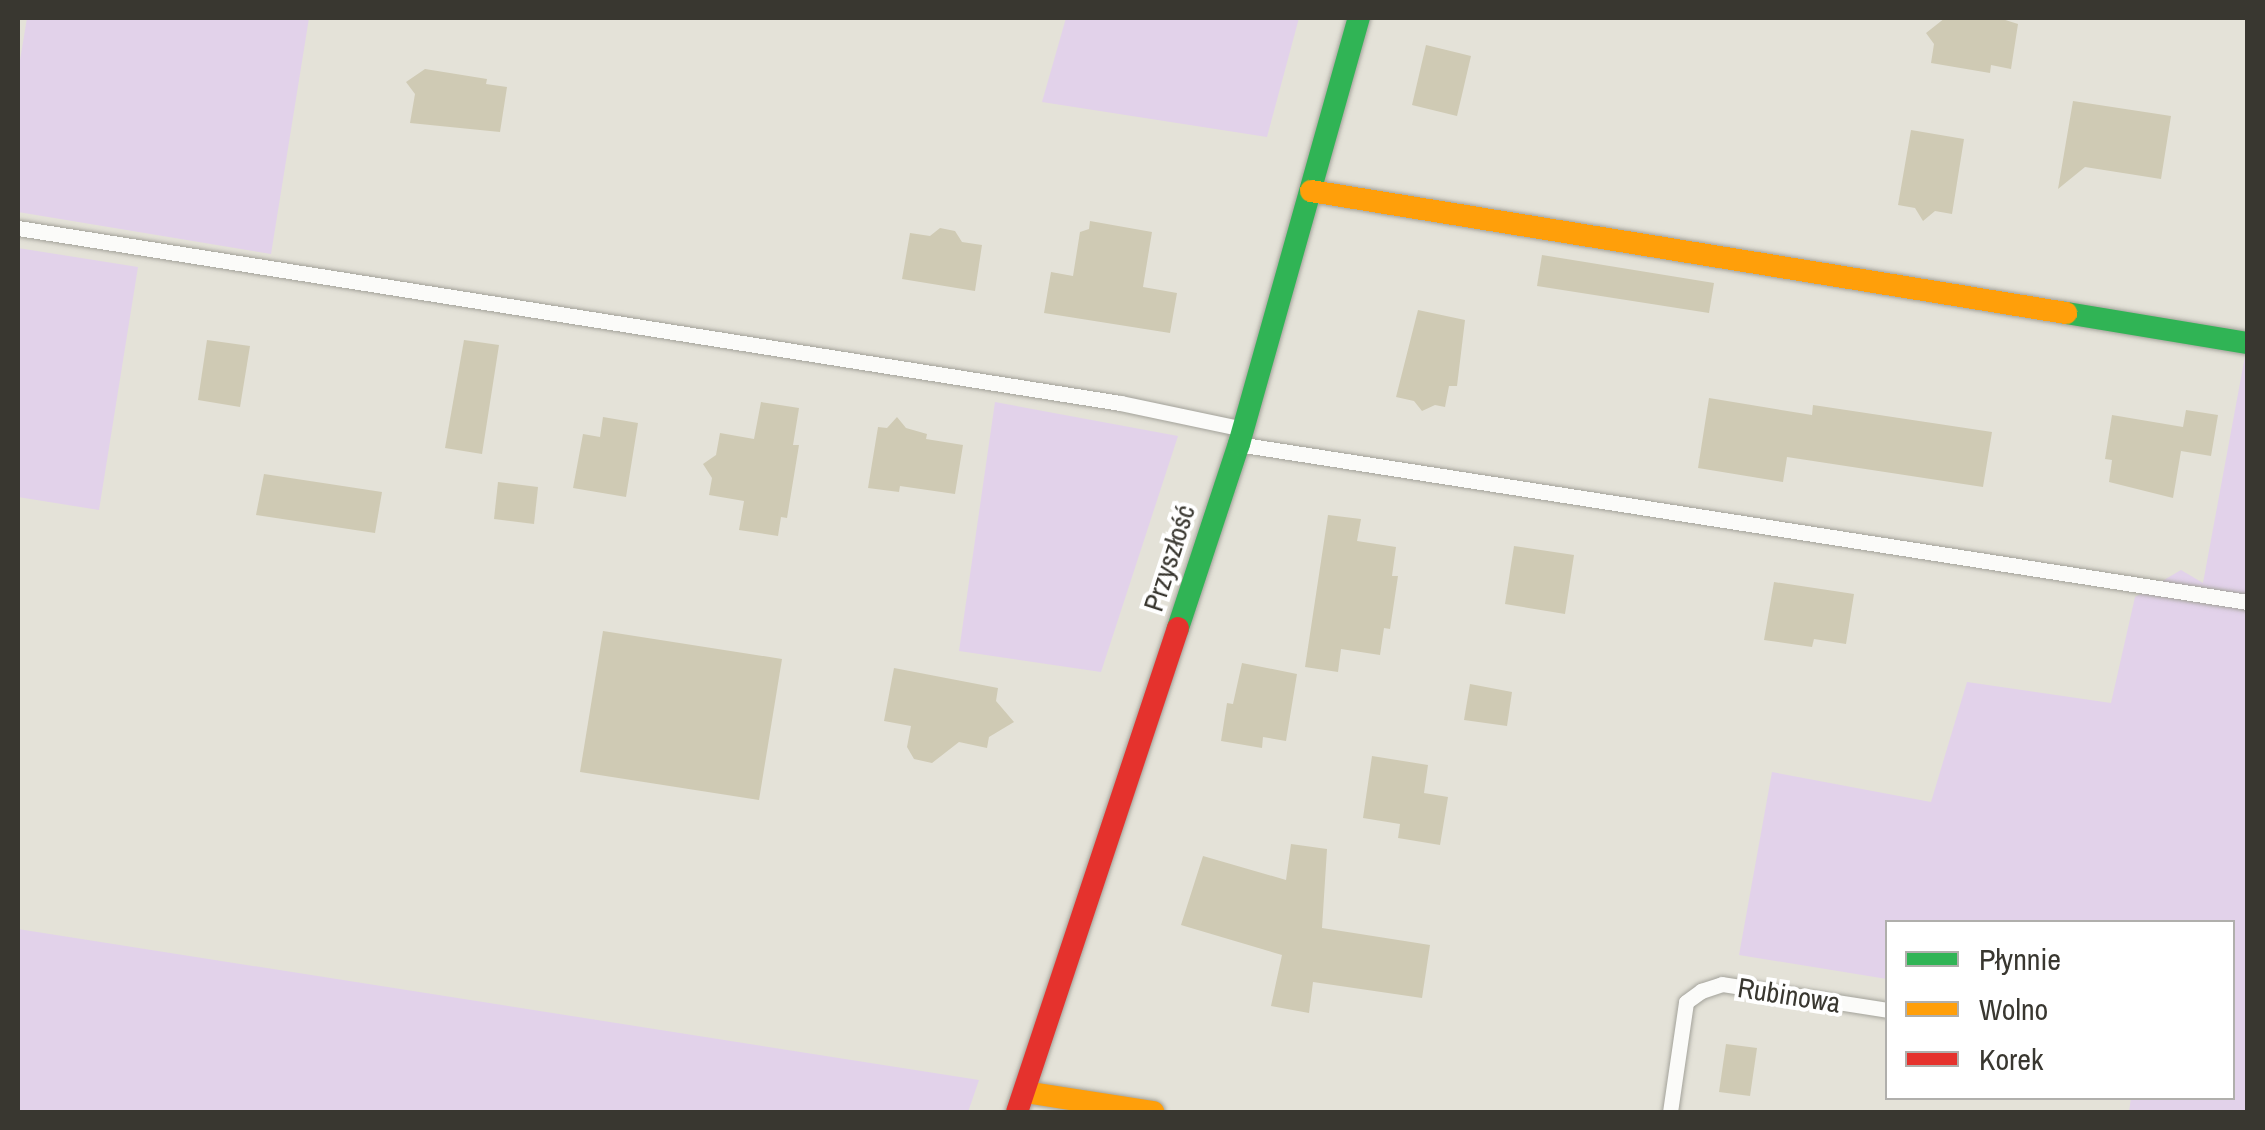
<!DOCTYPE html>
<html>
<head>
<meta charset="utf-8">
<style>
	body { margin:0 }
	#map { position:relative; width:2265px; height:1130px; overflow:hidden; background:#e4e2d8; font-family:"Archivo Narrow",sans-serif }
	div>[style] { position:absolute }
	.green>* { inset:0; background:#e2d2ea }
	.building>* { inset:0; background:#cfcab4 }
	.roads { filter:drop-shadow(0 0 2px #a3a29a) drop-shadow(0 0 2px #a3a29a) }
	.lane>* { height:15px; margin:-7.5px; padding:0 7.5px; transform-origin:7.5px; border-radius:7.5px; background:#fbfbf9 }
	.fast>* { height:22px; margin:-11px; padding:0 11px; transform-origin:11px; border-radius:11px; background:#30b455 }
	.slow>* { height:22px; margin:-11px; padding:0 11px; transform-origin:11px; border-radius:11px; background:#ff9f0a }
	.jam>* { height:22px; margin:-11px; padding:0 11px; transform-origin:11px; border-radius:11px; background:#e5322d }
	span { translate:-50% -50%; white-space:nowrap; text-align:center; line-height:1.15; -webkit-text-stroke:8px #fff; paint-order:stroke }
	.street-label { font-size:28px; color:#393730 }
	.frame { position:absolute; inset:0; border:20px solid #393730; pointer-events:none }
	.legend { position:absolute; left:1885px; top:920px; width:350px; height:180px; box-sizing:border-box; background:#fff; border:2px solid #b0afac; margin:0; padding:12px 18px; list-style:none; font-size:30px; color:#393730 }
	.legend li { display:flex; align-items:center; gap:20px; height:50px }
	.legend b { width:50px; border:2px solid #b0afac }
</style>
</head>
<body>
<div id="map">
	<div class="green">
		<div style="clip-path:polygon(27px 18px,309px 18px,271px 254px,18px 212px,18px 72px)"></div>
		<div style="clip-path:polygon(1066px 18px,1299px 18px,1267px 137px,1042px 102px)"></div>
		<div style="clip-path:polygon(18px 248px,138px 267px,99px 510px,18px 497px)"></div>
		<div style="clip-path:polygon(2245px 356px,2247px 1112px,2129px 1112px,2131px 1098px,2232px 1098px,2232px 922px,1888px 922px,1887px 979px,1739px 955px,1772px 772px,1931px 802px,1967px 682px,2111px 703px,2135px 597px,2181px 570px,2203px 583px)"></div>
		<div style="clip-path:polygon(995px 402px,1178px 436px,1101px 672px,959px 651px)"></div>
		<div style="clip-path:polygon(18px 929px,979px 1080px,968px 1112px,18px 1112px)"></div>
	</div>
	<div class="building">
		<div style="clip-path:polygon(1945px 18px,1999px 18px,2018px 24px,2011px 69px,1991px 65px,1990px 73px,1931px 63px,1934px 44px,1926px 33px)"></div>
		<div style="clip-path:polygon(1426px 45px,1471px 56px,1457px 116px,1412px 105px)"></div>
		<div style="clip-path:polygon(425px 69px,487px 79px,486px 84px,507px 87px,500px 132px,410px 123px,415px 94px,406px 82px)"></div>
		<div style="clip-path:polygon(2073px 101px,2171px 116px,2161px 179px,2085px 167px,2058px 189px)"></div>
		<div style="clip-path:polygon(1911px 130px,1964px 139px,1952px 214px,1935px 211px,1923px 221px,1915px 208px,1898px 205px)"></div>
		<div style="clip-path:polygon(1090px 221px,1152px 232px,1143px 287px,1177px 293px,1170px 333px,1044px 313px,1051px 272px,1073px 276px,1080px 232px,1089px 229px)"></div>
		<div style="clip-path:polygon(940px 228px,955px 231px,962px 242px,982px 245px,975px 291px,902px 279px,910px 233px,930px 236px)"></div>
		<div style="clip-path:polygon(1542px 255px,1714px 283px,1709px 313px,1537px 286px)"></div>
		<div style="clip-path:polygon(1418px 310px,1465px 320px,1457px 386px,1449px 386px,1445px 407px,1435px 405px,1422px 411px,1414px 401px,1396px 397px)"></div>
		<div style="clip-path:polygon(207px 340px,250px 346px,240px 407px,198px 400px)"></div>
		<div style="clip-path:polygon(464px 340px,499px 345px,482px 454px,445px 448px)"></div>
		<div style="clip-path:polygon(1709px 398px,1812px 415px,1813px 405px,1992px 432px,1983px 487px,1787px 457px,1783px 482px,1698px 468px)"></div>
		<div style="clip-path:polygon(761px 402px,799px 408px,793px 445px,799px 445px,787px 518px,781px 517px,778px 536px,739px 530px,744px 501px,709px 495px,712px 478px,703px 464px,716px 455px,720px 433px,754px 439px)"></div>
		<div style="clip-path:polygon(2186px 410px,2218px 415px,2211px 456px,2181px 451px,2173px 498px,2109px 482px,2112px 460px,2105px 459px,2112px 415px,2183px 427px)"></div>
		<div style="clip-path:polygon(603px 417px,638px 423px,626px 497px,573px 488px,583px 434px,600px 437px)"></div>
		<div style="clip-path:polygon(897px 417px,906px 428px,927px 434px,926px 439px,963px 445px,955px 494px,900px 486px,899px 492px,868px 488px,878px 427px,887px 428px)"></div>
		<div style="clip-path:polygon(264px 474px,382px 492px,375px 533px,256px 515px)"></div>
		<div style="clip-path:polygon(498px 482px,538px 487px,534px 524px,494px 519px)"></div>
		<div style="clip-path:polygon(1328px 515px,1361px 519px,1357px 541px,1396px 547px,1392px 576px,1398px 576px,1390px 629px,1384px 628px,1380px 655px,1341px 649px,1338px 672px,1305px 667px)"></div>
		<div style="clip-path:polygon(1514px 546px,1574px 555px,1565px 614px,1505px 604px)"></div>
		<div style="clip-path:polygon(1774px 582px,1854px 594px,1846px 644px,1814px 639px,1812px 647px,1764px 640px)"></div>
		<div style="clip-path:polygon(603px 631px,782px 659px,759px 800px,580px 772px)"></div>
		<div style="clip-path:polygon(1242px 663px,1297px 674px,1286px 741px,1263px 737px,1262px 748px,1221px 741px,1227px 703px,1233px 704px)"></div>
		<div style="clip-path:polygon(894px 668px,998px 688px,996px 701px,1014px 722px,989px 737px,987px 748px,959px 742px,932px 763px,914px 759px,907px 747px,911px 726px,884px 721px)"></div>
		<div style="clip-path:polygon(1470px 684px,1512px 692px,1507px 726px,1464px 720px)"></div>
		<div style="clip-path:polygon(1372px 756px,1428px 765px,1424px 793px,1448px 797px,1440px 845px,1398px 838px,1400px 824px,1363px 818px)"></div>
		<div style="clip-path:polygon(1291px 844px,1327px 849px,1322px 928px,1430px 945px,1422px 998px,1313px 982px,1309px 1013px,1271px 1006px,1282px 955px,1181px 925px,1203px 856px,1286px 880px)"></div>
		<div style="clip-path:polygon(1726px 1044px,1757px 1048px,1750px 1096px,1719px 1092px)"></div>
	</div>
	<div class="roads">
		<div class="lane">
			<div style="left:18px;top:228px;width:1116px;rotate:9.02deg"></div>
			<div style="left:1120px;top:403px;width:122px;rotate:11.9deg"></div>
			<div style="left:1244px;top:445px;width:1016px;rotate:8.89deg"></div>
			<div style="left:1670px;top:1112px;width:111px;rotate:-81.7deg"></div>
			<div style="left:1686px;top:1002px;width:19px;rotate:-36deg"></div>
			<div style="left:1701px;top:991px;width:22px;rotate:-18deg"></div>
			<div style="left:1722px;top:984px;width:168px;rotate:8.9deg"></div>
		</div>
		<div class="fast">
			<div style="left:2066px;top:313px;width:184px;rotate:9.4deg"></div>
			<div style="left:1178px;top:628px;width:194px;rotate:-71.7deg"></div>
			<div style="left:1239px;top:444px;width:443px;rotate:-74.3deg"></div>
		</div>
		<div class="slow">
			<div style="left:1311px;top:191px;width:765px;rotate:9.18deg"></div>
			<div style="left:1025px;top:1092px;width:130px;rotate:8.9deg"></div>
		</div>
		<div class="jam">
			<div style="left:1017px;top:1112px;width:510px;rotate:-71.6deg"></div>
		</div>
	</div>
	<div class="street-label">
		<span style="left:1169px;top:558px;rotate:-72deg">Przyszłość</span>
		<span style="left:1789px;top:995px;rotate:9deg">Rubinowa</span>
	</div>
	<div class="frame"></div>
	<ul class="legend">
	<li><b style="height:12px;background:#30b455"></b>Płynnie</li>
	<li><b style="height:12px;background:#ff9f0a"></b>Wolno</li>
	<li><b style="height:12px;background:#e5322d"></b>Korek</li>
	</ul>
</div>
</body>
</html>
